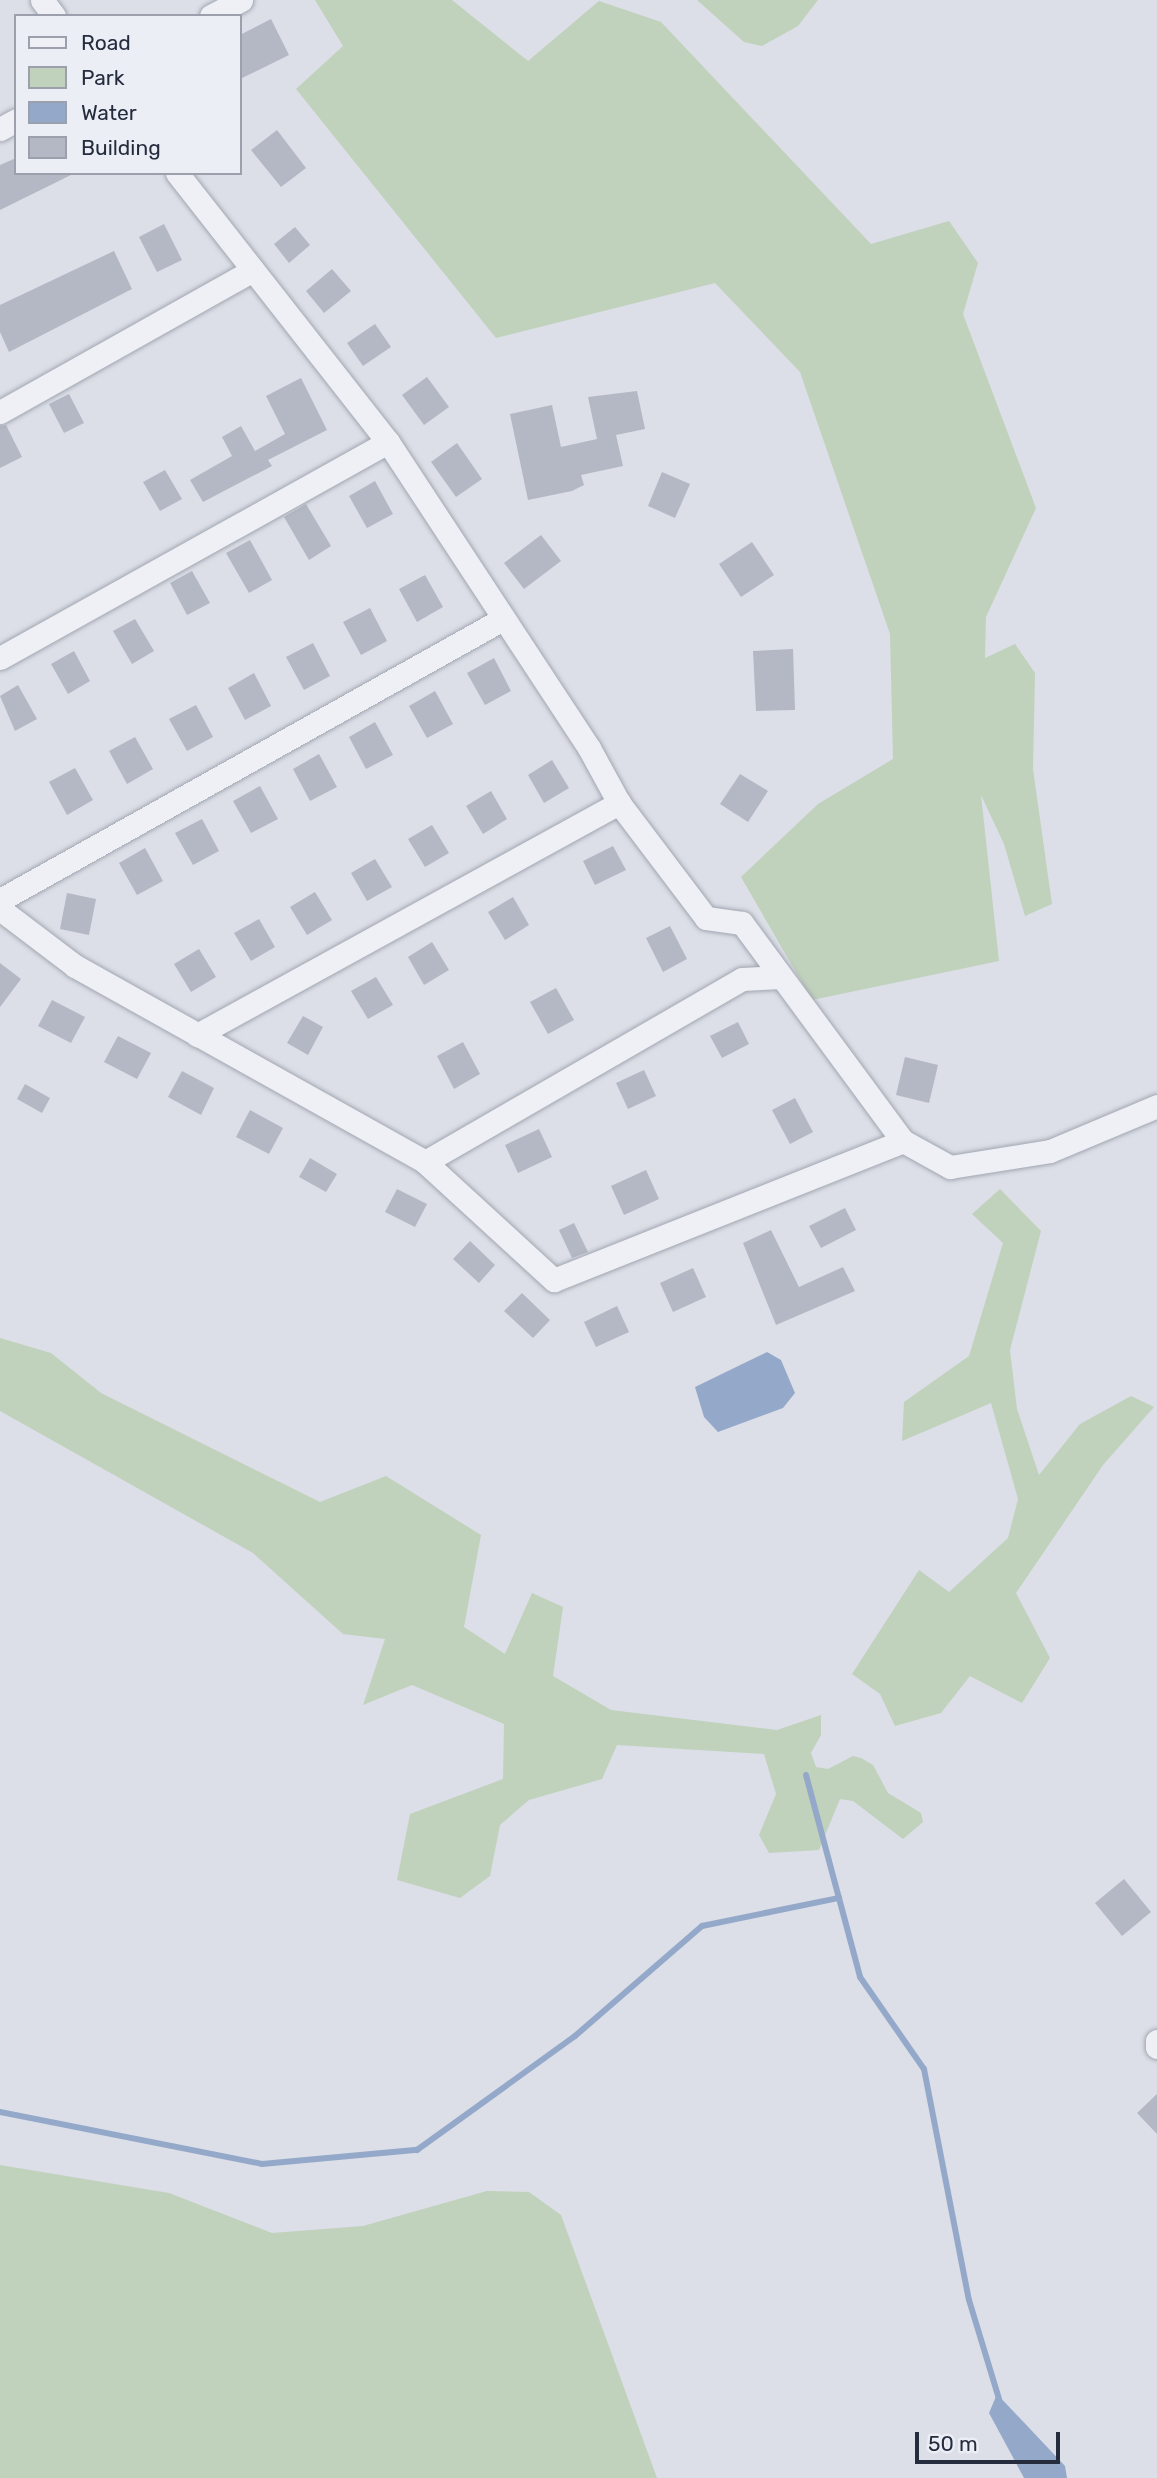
<!DOCTYPE html>
<html>
<head>
<meta charset="utf-8">
<style>
	body { margin:0 }
	#map { position:relative; width:1157px; height:2478px; overflow:hidden; background:#dcdfe7; font-family:Rubik,sans-serif }
	div>[style] { position:absolute }
	.green>* { inset:0; background:#c0d1bc }
	.water>* { inset:0; background:#94a9ca }
	.stream>* { height:6px; margin:-3px; padding:0 3px; transform-origin:3px; border-radius:3px; background:#94a9ca }
	.building>* { inset:0; background:#b3b8c4 }
	.roads { filter:drop-shadow(0 0 2px #a1a6b1) drop-shadow(0 0 2px #a1a6b1) }
	.street>* { height:23px; margin:-11.5px; padding:0 11.5px; transform-origin:11.5px; border-radius:11.5px; background:#eff0f5 }
	span { translate:-50% -50%; white-space:nowrap; text-align:center; line-height:1.15; -webkit-text-stroke:5px #ebeef5; paint-order:stroke }
	.legend { position:absolute; left:14px; top:14px; width:228px; height:161px; box-sizing:border-box; background:#ebeef5; border:2px solid #9ca0ac; margin:0; padding:9px 12px; list-style:none; font-size:21px; color:#252c3e }
	.legend li { display:flex; align-items:center; gap:14px; height:35px }
	.legend b { width:35px; border:2px solid #9ca0ac }
	.scale { position:absolute; left:915px; top:2432px; width:145px; height:32px; box-sizing:border-box; border:4px solid #252c3e; border-top:0; padding-left:9px; font-size:21px; line-height:24px; white-space:nowrap; color:#252c3e; -webkit-text-stroke:5px #ebeef5; paint-order:stroke }
</style>
</head>
<body>
<div id="map">
	<div class="green">
		<div style="clip-path:polygon(315px 0,452px 0,528px 61px,599px 1px,661px 22px,871px 244px,949px 221px,978px 263px,963px 314px,1036px 508px,986px 617px,985px 658px,1015px 644px,1035px 673px,1033px 769px,1052px 904px,1025px 916px,1004px 844px,981px 795px,999px 961px,812px 1000px,741px 877px,818px 804px,893px 759px,890px 634px,800px 372px,715px 283px,496px 338px,296px 89px,343px 46px)"></div>
		<div style="clip-path:polygon(697px 0,818px 0,798px 26px,762px 46px,744px 42px)"></div>
		<div style="clip-path:polygon(1000px 1189px,1041px 1231px,1010px 1350px,1017px 1409px,1039px 1475px,1080px 1424px,1131px 1396px,1154px 1407px,1103px 1465px,1016px 1593px,1050px 1658px,1022px 1703px,970px 1676px,941px 1713px,895px 1726px,880px 1694px,852px 1674px,919px 1570px,949px 1592px,1008px 1538px,1018px 1499px,991px 1403px,902px 1441px,904px 1402px,969px 1356px,1003px 1243px,972px 1214px)"></div>
		<div style="clip-path:polygon(0 1338px,51px 1353px,101px 1393px,320px 1502px,386px 1476px,481px 1535px,464px 1627px,505px 1654px,532px 1593px,563px 1607px,553px 1676px,611px 1710px,777px 1730px,821px 1715px,821px 1735px,811px 1753px,816px 1767px,828px 1769px,853px 1756px,861px 1758px,873px 1765px,888px 1793px,921px 1813px,923px 1822px,903px 1839px,853px 1801px,840px 1799px,819px 1850px,769px 1853px,759px 1835px,776px 1794px,764px 1754px,617px 1745px,602px 1779px,529px 1800px,500px 1825px,490px 1876px,460px 1898px,397px 1880px,410px 1814px,503px 1779px,504px 1724px,412px 1685px,363px 1705px,385px 1639px,343px 1634px,253px 1553px,0 1411px)"></div>
		<div style="clip-path:polygon(0 2165px,169px 2193px,272px 2233px,363px 2226px,487px 2191px,529px 2192px,561px 2215px,657px 2478px,0 2478px)"></div>
	</div>
	<div class="water">
		<div style="clip-path:polygon(767px 1352px,781px 1360px,795px 1393px,783px 1408px,718px 1432px,704px 1417px,695px 1387px)"></div>
		<div style="clip-path:polygon(997px 2394px,1065px 2466px,1067px 2478px,1024px 2478px,989px 2413px)"></div>
	</div>
	<div class="stream">
		<div style="left:806px;top:1775px;width:209px;rotate:75deg"></div>
		<div style="left:860px;top:1977px;width:112px;rotate:55.2deg"></div>
		<div style="left:924px;top:2069px;width:235px;rotate:79deg"></div>
		<div style="left:969px;top:2300px;width:103px;rotate:73.1deg"></div>
		<div style="left:0;top:2112px;width:267px;rotate:11.2deg"></div>
		<div style="left:262px;top:2164px;width:156px;rotate:-5.2deg"></div>
		<div style="left:417px;top:2150px;width:195px;rotate:-35.8deg"></div>
		<div style="left:575px;top:2036px;width:168px;rotate:-40.9deg"></div>
		<div style="left:702px;top:1926px;width:140px;rotate:-11.6deg"></div>
	</div>
	<div class="building">
		<div style="clip-path:polygon(271px 19px,289px 55px,240px 79px,240px 35px)"></div>
		<div style="clip-path:polygon(277px 130px,306px 168px,281px 187px,251px 150px)"></div>
		<div style="clip-path:polygon(16px 158px,16px 173px,75px 173px,0 210px,0 165px)"></div>
		<div style="clip-path:polygon(164px 224px,182px 260px,157px 272px,139px 237px)"></div>
		<div style="clip-path:polygon(295px 227px,310px 245px,289px 263px,274px 244px)"></div>
		<div style="clip-path:polygon(114px 251px,132px 289px,9px 352px,0 332px,0 305px)"></div>
		<div style="clip-path:polygon(332px 269px,351px 291px,324px 313px,306px 291px)"></div>
		<div style="clip-path:polygon(375px 324px,391px 347px,363px 366px,347px 343px)"></div>
		<div style="clip-path:polygon(427px 377px,449px 407px,424px 425px,402px 395px)"></div>
		<div style="clip-path:polygon(301px 378px,327px 430px,268px 460px,272px 466px,203px 502px,190px 480px,232px 456px,222px 437px,241px 426px,255px 451px,285px 434px,266px 396px)"></div>
		<div style="clip-path:polygon(637px 391px,645px 429px,616px 435px,623px 466px,581px 475px,584px 485px,572px 491px,528px 500px,510px 414px,552px 405px,561px 447px,597px 439px,588px 397px)"></div>
		<div style="clip-path:polygon(69px 394px,84px 423px,64px 433px,49px 404px)"></div>
		<div style="clip-path:polygon(6px 425px,22px 457px,0 468px,0 426px)"></div>
		<div style="clip-path:polygon(457px 443px,482px 479px,456px 497px,431px 462px)"></div>
		<div style="clip-path:polygon(165px 470px,182px 499px,160px 511px,143px 482px)"></div>
		<div style="clip-path:polygon(662px 472px,690px 484px,675px 518px,648px 506px)"></div>
		<div style="clip-path:polygon(375px 481px,393px 514px,367px 528px,349px 496px)"></div>
		<div style="clip-path:polygon(306px 504px,331px 546px,309px 560px,284px 517px)"></div>
		<div style="clip-path:polygon(541px 535px,561px 561px,524px 589px,504px 563px)"></div>
		<div style="clip-path:polygon(250px 540px,272px 580px,249px 593px,226px 553px)"></div>
		<div style="clip-path:polygon(752px 542px,774px 575px,741px 597px,719px 564px)"></div>
		<div style="clip-path:polygon(192px 571px,210px 603px,187px 615px,170px 583px)"></div>
		<div style="clip-path:polygon(425px 575px,443px 607px,417px 622px,399px 589px)"></div>
		<div style="clip-path:polygon(370px 608px,387px 641px,361px 655px,343px 622px)"></div>
		<div style="clip-path:polygon(135px 619px,154px 651px,132px 664px,113px 631px)"></div>
		<div style="clip-path:polygon(313px 643px,330px 676px,304px 690px,286px 657px)"></div>
		<div style="clip-path:polygon(793px 649px,795px 710px,756px 711px,753px 651px)"></div>
		<div style="clip-path:polygon(74px 651px,90px 681px,68px 694px,51px 664px)"></div>
		<div style="clip-path:polygon(494px 658px,511px 691px,485px 705px,467px 673px)"></div>
		<div style="clip-path:polygon(254px 673px,271px 706px,245px 720px,228px 688px)"></div>
		<div style="clip-path:polygon(18px 685px,37px 719px,15px 731px,0 696px)"></div>
		<div style="clip-path:polygon(435px 691px,453px 724px,427px 738px,409px 706px)"></div>
		<div style="clip-path:polygon(196px 705px,213px 737px,187px 751px,169px 719px)"></div>
		<div style="clip-path:polygon(375px 722px,393px 755px,366px 769px,349px 737px)"></div>
		<div style="clip-path:polygon(135px 737px,153px 769px,127px 784px,109px 751px)"></div>
		<div style="clip-path:polygon(319px 754px,337px 787px,310px 801px,293px 769px)"></div>
		<div style="clip-path:polygon(552px 760px,569px 788px,544px 803px,528px 775px)"></div>
		<div style="clip-path:polygon(75px 768px,93px 800px,67px 815px,49px 782px)"></div>
		<div style="clip-path:polygon(740px 774px,768px 791px,748px 822px,720px 804px)"></div>
		<div style="clip-path:polygon(260px 786px,278px 819px,251px 833px,233px 801px)"></div>
		<div style="clip-path:polygon(491px 791px,507px 819px,483px 834px,466px 806px)"></div>
		<div style="clip-path:polygon(202px 819px,219px 851px,193px 865px,175px 833px)"></div>
		<div style="clip-path:polygon(432px 825px,449px 853px,425px 867px,408px 839px)"></div>
		<div style="clip-path:polygon(613px 846px,626px 870px,595px 885px,583px 861px)"></div>
		<div style="clip-path:polygon(145px 848px,163px 881px,137px 895px,119px 863px)"></div>
		<div style="clip-path:polygon(375px 859px,392px 887px,367px 901px,351px 873px)"></div>
		<div style="clip-path:polygon(315px 892px,332px 920px,307px 935px,290px 907px)"></div>
		<div style="clip-path:polygon(67px 893px,96px 899px,89px 935px,60px 929px)"></div>
		<div style="clip-path:polygon(513px 897px,529px 925px,505px 940px,488px 912px)"></div>
		<div style="clip-path:polygon(259px 919px,275px 947px,251px 961px,234px 933px)"></div>
		<div style="clip-path:polygon(670px 926px,687px 959px,663px 972px,646px 938px)"></div>
		<div style="clip-path:polygon(432px 942px,449px 970px,424px 985px,408px 957px)"></div>
		<div style="clip-path:polygon(199px 949px,216px 977px,191px 992px,174px 964px)"></div>
		<div style="clip-path:polygon(0 963px,21px 979px,0 1007px)"></div>
		<div style="clip-path:polygon(376px 977px,393px 1005px,368px 1019px,351px 991px)"></div>
		<div style="clip-path:polygon(556px 988px,574px 1020px,548px 1034px,530px 1002px)"></div>
		<div style="clip-path:polygon(52px 1000px,85px 1017px,71px 1043px,38px 1026px)"></div>
		<div style="clip-path:polygon(303px 1016px,323px 1027px,308px 1055px,287px 1043px)"></div>
		<div style="clip-path:polygon(738px 1022px,749px 1044px,722px 1058px,710px 1036px)"></div>
		<div style="clip-path:polygon(118px 1036px,151px 1053px,137px 1079px,104px 1062px)"></div>
		<div style="clip-path:polygon(463px 1042px,480px 1074px,454px 1089px,437px 1056px)"></div>
		<div style="clip-path:polygon(905px 1057px,938px 1065px,929px 1103px,896px 1095px)"></div>
		<div style="clip-path:polygon(644px 1070px,656px 1096px,628px 1109px,616px 1083px)"></div>
		<div style="clip-path:polygon(182px 1071px,214px 1088px,201px 1115px,168px 1097px)"></div>
		<div style="clip-path:polygon(25px 1084px,50px 1098px,42px 1113px,17px 1099px)"></div>
		<div style="clip-path:polygon(795px 1098px,813px 1132px,790px 1144px,772px 1110px)"></div>
		<div style="clip-path:polygon(250px 1110px,283px 1128px,269px 1154px,236px 1137px)"></div>
		<div style="clip-path:polygon(539px 1129px,552px 1157px,518px 1173px,505px 1145px)"></div>
		<div style="clip-path:polygon(310px 1158px,337px 1174px,326px 1192px,299px 1177px)"></div>
		<div style="clip-path:polygon(646px 1170px,659px 1199px,624px 1215px,611px 1186px)"></div>
		<div style="clip-path:polygon(397px 1189px,427px 1204px,415px 1227px,385px 1212px)"></div>
		<div style="clip-path:polygon(845px 1208px,856px 1230px,821px 1248px,809px 1226px)"></div>
		<div style="clip-path:polygon(574px 1223px,588px 1252px,572px 1258px,559px 1230px)"></div>
		<div style="clip-path:polygon(771px 1230px,799px 1287px,843px 1267px,855px 1291px,776px 1325px,743px 1243px)"></div>
		<div style="clip-path:polygon(470px 1241px,495px 1265px,479px 1283px,453px 1259px)"></div>
		<div style="clip-path:polygon(693px 1268px,706px 1297px,673px 1312px,660px 1283px)"></div>
		<div style="clip-path:polygon(522px 1293px,550px 1320px,533px 1338px,504px 1311px)"></div>
		<div style="clip-path:polygon(617px 1306px,629px 1332px,596px 1347px,584px 1322px)"></div>
		<div style="clip-path:polygon(1124px 1879px,1151px 1912px,1122px 1936px,1095px 1903px)"></div>
		<div style="clip-path:polygon(1157px 2094px,1157px 2134px,1137px 2113px)"></div>
	</div>
	<div class="roads">
		<div class="street">
			<div style="left:42px;top:0;width:20px;rotate:53deg"></div>
			<div style="left:211px;top:16px;width:34px;rotate:-28deg"></div>
			<div style="left:0;top:129px;width:18px;rotate:-29deg"></div>
			<div style="left:177px;top:173px;width:342px;rotate:51.9deg"></div>
			<div style="left:0;top:412px;width:290px;rotate:-29.3deg"></div>
			<div style="left:0;top:658px;width:444px;rotate:-29.1deg"></div>
			<div style="left:388px;top:442px;width:366px;rotate:56.7deg"></div>
			<div style="left:589px;top:748px;width:63px;rotate:61.4deg"></div>
			<div style="left:619px;top:803px;width:144px;rotate:52.9deg"></div>
			<div style="left:706px;top:918px;width:36px;rotate:8deg"></div>
			<div style="left:742px;top:923px;width:271px;rotate:53.6deg"></div>
			<div style="left:903px;top:1141px;width:54px;rotate:29deg"></div>
			<div style="left:950px;top:1167px;width:101px;rotate:-9.1deg"></div>
			<div style="left:1050px;top:1151px;width:116px;rotate:-22.8deg"></div>
			<div style="left:0;top:900px;width:574px;rotate:-29.2deg"></div>
			<div style="left:0;top:909px;width:94px;rotate:37.2deg"></div>
			<div style="left:75px;top:966px;width:401px;rotate:29.2deg"></div>
			<div style="left:425px;top:1162px;width:175px;rotate:42.5deg"></div>
			<div style="left:554px;top:1280px;width:376px;rotate:-21.7deg"></div>
			<div style="left:197px;top:1035px;width:482px;rotate:-28.8deg"></div>
			<div style="left:425px;top:1162px;width:366px;rotate:-30deg"></div>
			<div style="left:742px;top:979px;width:39px;rotate:-3deg"></div>
			<div style="left:1157px;top:2041px;width:6px;rotate:90deg"></div>
		</div>
	</div>
	<ul class="legend">
	<li><b style="height:9px;background:#eff0f5"></b>Road</li>
	<li><b style="height:19px;background:#c0d1bc"></b>Park</li>
	<li><b style="height:19px;background:#94a9ca"></b>Water</li>
	<li><b style="height:19px;background:#b3b8c4"></b>Building</li>
	</ul>
	<div class="scale">50 m</div>
</div>
</body>
</html>
